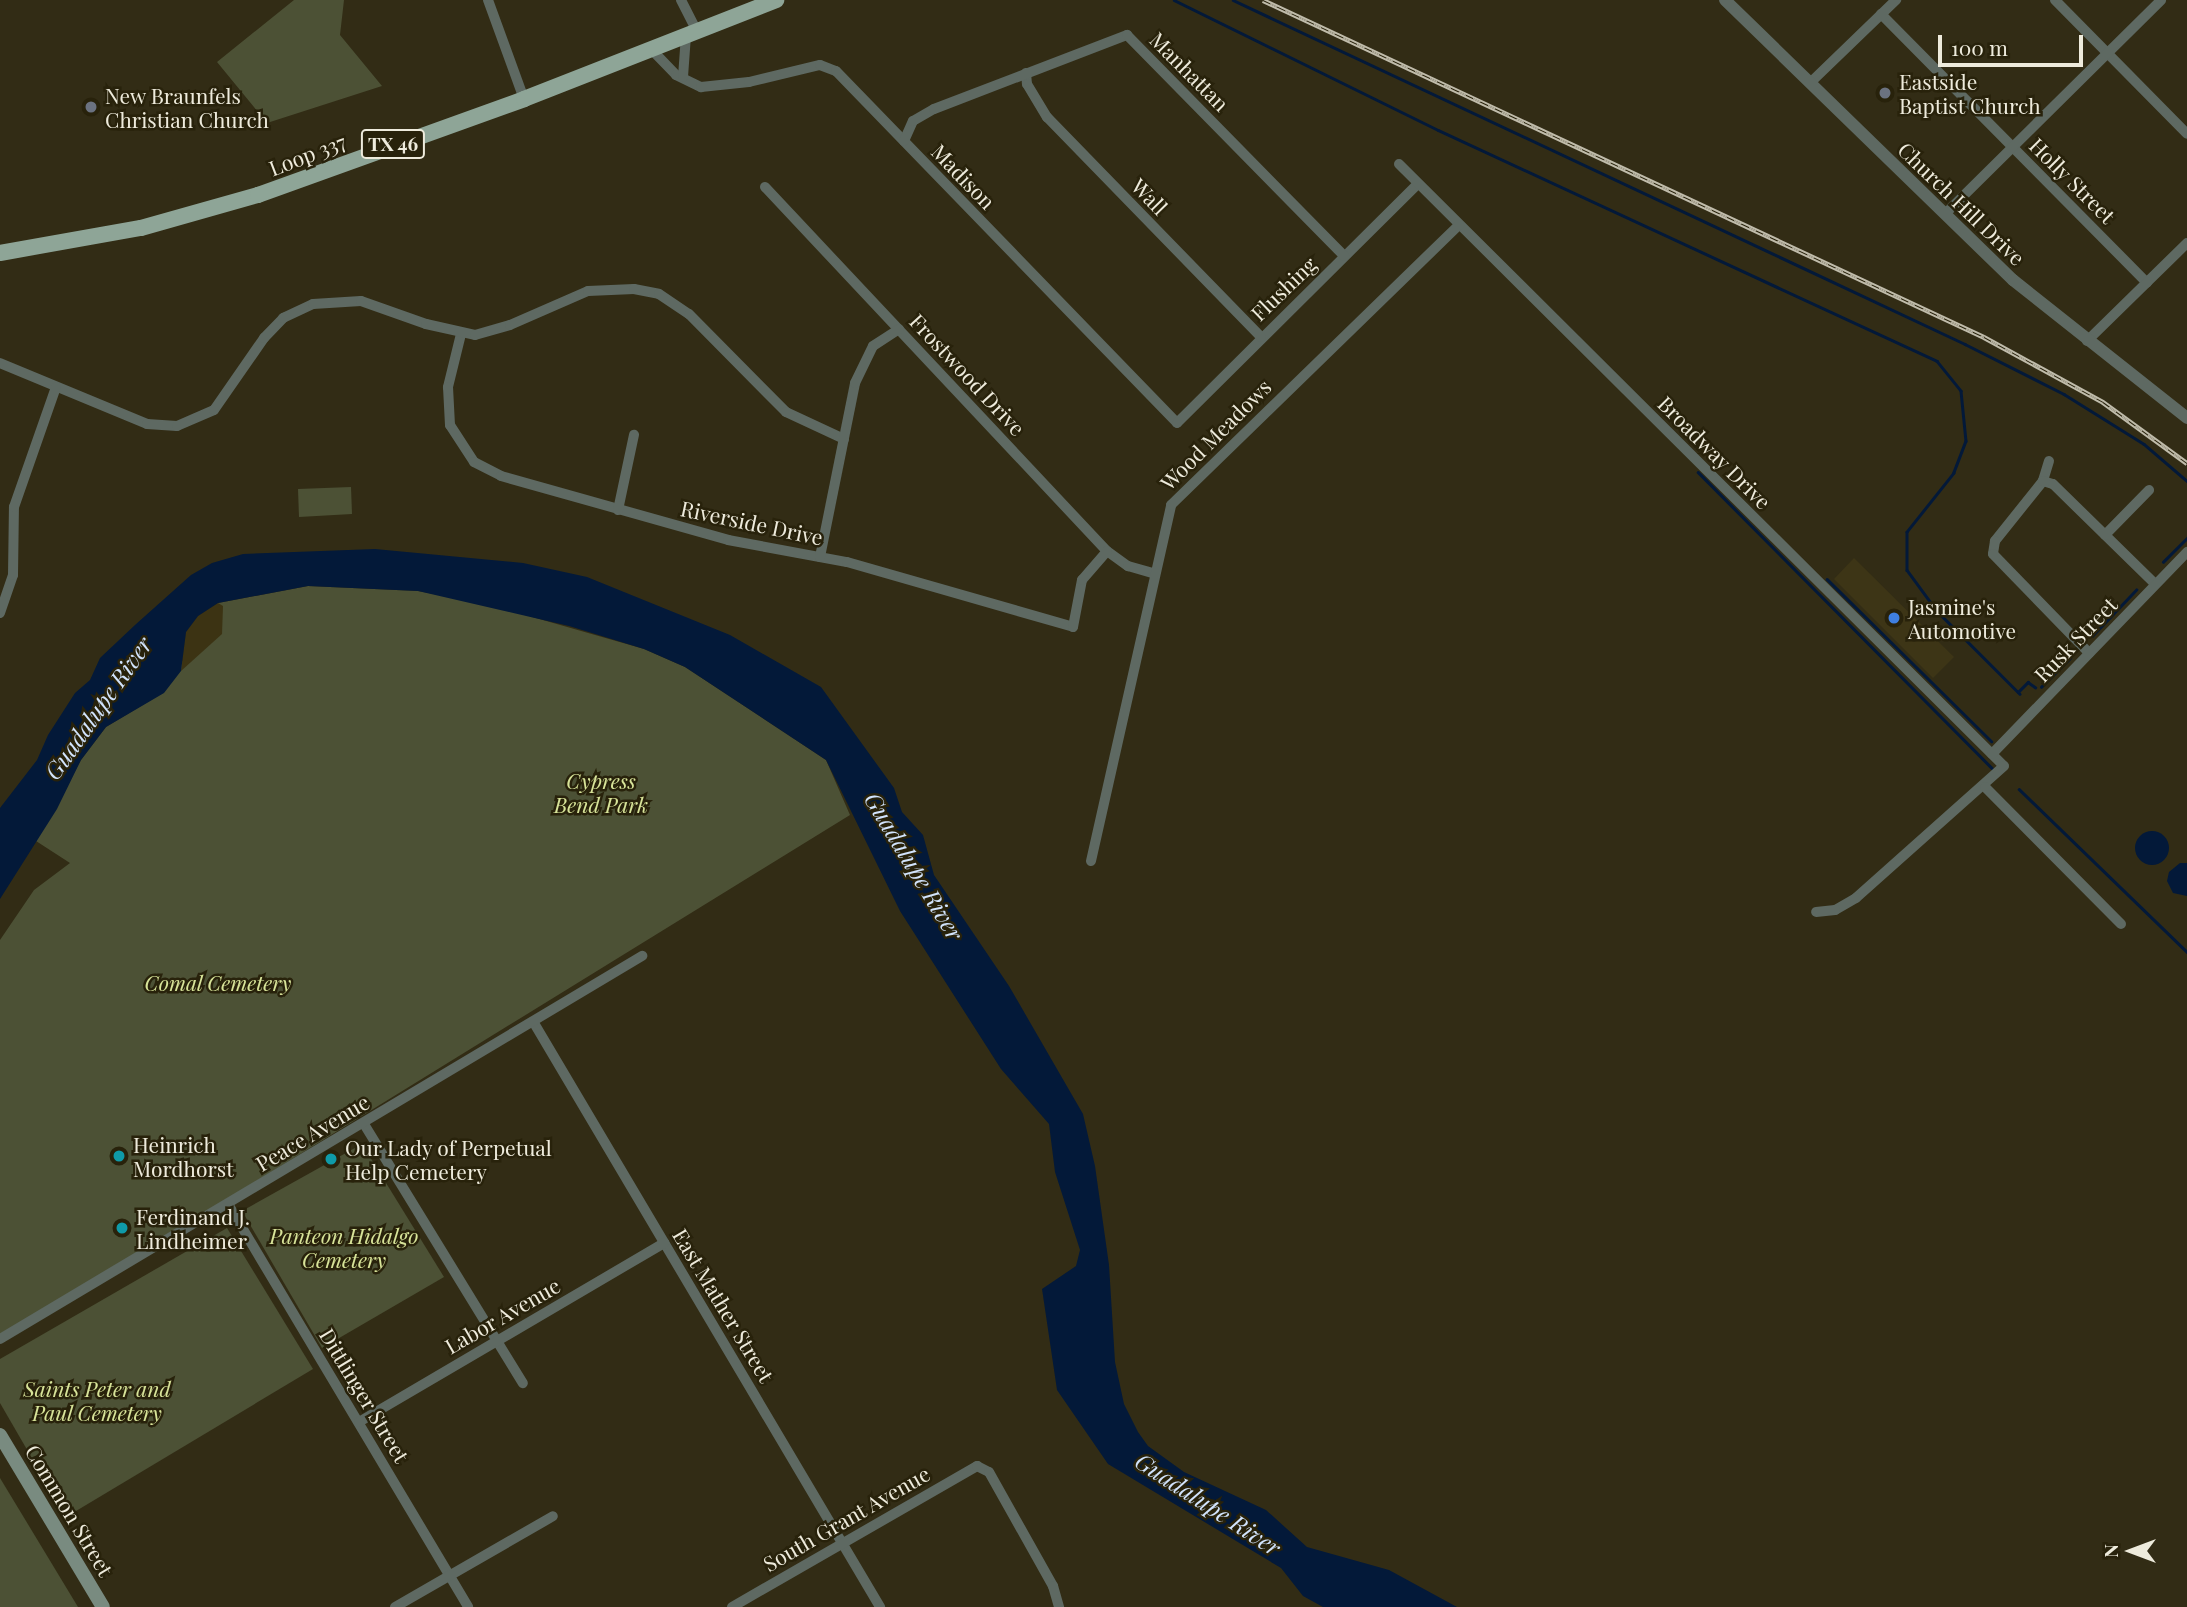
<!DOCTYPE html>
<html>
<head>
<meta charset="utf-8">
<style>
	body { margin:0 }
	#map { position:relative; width:2187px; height:1607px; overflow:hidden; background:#322c15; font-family:"Playfair Display",serif }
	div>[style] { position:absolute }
	.built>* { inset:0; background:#3d3516 }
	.green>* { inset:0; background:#4c5135 }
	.sand>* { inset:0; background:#3c3313 }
	.water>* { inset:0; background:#031939 }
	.round { border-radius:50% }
	.stream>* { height:2.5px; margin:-1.25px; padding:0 1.25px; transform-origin:1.25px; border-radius:1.25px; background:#031939 }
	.minor>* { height:10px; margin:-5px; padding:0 5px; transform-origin:5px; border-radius:5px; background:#5e6962 }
	.tertiary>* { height:12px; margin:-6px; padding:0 6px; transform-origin:6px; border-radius:6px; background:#5e6962 }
	.secondary>* { height:14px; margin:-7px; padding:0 7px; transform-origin:7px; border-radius:7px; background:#798b80 }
	.primary>* { height:16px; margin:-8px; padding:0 8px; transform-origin:8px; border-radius:8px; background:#8ea597 }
	.rail>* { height:5px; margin-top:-2.5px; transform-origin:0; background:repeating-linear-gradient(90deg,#28220b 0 8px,#c0bcab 0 16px); box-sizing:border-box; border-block:2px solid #c0bcab }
	.dots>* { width:19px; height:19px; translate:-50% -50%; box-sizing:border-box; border:4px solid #28220b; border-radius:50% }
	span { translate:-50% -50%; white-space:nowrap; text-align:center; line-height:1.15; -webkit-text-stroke:5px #28220b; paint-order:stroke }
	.shield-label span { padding:2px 5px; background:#28220b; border:2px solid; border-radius:5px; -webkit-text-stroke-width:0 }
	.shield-label { font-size:19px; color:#eeebdc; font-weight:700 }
	.street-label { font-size:21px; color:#eeebdc }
	.poi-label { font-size:21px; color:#eeebdc }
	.left { translate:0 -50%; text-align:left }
	.park-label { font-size:21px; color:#d8e499; font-style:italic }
	.water-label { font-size:23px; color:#d2e4fd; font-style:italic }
	.north { position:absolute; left:2096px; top:1516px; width:70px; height:70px; -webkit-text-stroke:5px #28220b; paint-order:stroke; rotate:270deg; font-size:19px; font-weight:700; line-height:28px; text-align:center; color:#eeebdc }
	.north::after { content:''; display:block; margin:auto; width:24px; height:32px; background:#eeebdc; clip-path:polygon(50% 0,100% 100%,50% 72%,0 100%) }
	.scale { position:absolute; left:1938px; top:35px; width:145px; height:32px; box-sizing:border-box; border:4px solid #eeebdc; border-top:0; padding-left:9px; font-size:21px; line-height:24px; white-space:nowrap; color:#eeebdc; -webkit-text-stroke:5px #28220b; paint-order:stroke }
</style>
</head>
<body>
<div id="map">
	<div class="built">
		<div style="clip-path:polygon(1854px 558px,1954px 657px,1933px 678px,1834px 579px)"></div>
	</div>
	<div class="green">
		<div style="clip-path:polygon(294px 0,344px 0,340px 35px,382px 86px,267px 123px,217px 62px)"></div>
		<div style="clip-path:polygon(351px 487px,352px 514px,299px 517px,298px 489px)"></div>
		<div style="clip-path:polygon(308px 586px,418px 591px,487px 604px,644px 649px,685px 667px,826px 760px,850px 815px,0 1339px,0 940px,34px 890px,70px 863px,36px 841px,81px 760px,106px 727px,164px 692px,218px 603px)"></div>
		<div style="clip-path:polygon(362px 1144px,444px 1277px,322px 1348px,242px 1211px)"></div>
		<div style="clip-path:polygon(227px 1228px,313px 1369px,66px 1517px,0 1403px,0 1359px)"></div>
		<div style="clip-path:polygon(0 1478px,78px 1607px,0 1607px)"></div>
	</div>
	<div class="sand">
		<div style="clip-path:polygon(218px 603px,223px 606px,222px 634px,181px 671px,186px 632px,198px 616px)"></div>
	</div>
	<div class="water">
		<div style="clip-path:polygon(375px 549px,523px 563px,587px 577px,730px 635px,821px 687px,894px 788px,902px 812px,923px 835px,934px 875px,1009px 986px,1083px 1114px,1095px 1166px,1109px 1265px,1115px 1362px,1124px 1404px,1138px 1432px,1148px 1446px,1184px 1472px,1266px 1510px,1307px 1547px,1389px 1570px,1457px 1607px,1323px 1607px,1303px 1596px,1281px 1568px,1108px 1464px,1057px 1390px,1042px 1289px,1076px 1266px,1080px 1250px,1055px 1172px,1049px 1124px,1001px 1069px,900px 911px,826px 760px,685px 667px,644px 649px,569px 626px,418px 591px,308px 586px,218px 603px,198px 616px,186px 632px,181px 671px,164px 693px,106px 727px,81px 760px,57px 809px,0 899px,0 808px,37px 760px,48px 735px,75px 693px,90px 680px,100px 658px,135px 625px,191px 575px,212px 563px,243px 554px)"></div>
		<div class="round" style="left:2135px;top:831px;width:34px;height:34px"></div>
		<div style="clip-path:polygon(2180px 863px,2187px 863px,2187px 896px,2173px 893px,2167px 881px,2169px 872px)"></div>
	</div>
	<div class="stream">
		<div style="left:1174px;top:0;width:294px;rotate:26.2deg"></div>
		<div style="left:1438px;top:130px;width:550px;rotate:24.84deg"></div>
		<div style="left:1937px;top:361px;width:38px;rotate:51deg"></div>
		<div style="left:1961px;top:391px;width:50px;rotate:84.3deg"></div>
		<div style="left:1966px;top:441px;width:34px;rotate:111deg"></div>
		<div style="left:1954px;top:473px;width:75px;rotate:128.5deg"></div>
		<div style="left:1907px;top:532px;width:38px;rotate:90deg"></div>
		<div style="left:1907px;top:570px;width:51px;rotate:53.8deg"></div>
		<div style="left:1937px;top:611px;width:117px;rotate:45deg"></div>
		<div style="left:1233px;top:0;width:809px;rotate:25.17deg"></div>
		<div style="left:1965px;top:344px;width:111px;rotate:26.8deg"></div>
		<div style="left:2064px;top:394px;width:94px;rotate:32deg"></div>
		<div style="left:2144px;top:444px;width:57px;rotate:40.7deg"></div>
		<div style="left:1698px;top:472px;width:417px;rotate:45.2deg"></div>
		<div style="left:2163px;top:562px;width:34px;rotate:-45deg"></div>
		<div style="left:1827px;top:579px;width:231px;rotate:44.6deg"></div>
		<div style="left:2092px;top:636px;width:64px;rotate:-46.3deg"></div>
		<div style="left:2041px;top:687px;width:41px;rotate:-45deg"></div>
		<div style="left:2018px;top:692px;width:14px;rotate:-45deg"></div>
		<div style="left:2028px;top:682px;width:9px;rotate:36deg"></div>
		<div style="left:2019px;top:789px;width:234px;rotate:44.1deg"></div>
	</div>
	<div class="minor">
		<div style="left:488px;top:0;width:105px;rotate:70deg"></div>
		<div style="left:681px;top:0;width:35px;rotate:63deg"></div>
		<div style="left:2055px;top:0;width:188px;rotate:45.4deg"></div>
		<div style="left:1881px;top:14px;width:378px;rotate:45.3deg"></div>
		<div style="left:651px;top:49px;width:36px;rotate:46deg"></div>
		<div style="left:676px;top:75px;width:28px;rotate:26deg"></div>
		<div style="left:701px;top:87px;width:48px;rotate:-5.9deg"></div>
		<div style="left:749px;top:82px;width:73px;rotate:-13.5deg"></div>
		<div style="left:820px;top:65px;width:17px;rotate:21deg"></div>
		<div style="left:836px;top:71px;width:490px;rotate:45.9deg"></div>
		<div style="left:1177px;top:423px;width:339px;rotate:-44.8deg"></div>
		<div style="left:1026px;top:73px;width:11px;rotate:85deg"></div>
		<div style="left:1027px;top:84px;width:39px;rotate:59deg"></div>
		<div style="left:1047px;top:117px;width:307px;rotate:45.8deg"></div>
		<div style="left:683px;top:77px;width:42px;rotate:-85.9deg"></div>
		<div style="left:1810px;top:83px;width:120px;rotate:-44deg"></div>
		<div style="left:904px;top:141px;width:22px;rotate:-66deg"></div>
		<div style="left:913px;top:121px;width:24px;rotate:-30deg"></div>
		<div style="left:934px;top:109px;width:207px;rotate:-21deg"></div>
		<div style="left:1127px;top:35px;width:310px;rotate:45.5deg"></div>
		<div style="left:1399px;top:164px;width:853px;rotate:44.86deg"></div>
		<div style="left:2004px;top:766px;width:198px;rotate:138.3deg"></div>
		<div style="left:1856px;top:898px;width:24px;rotate:150deg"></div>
		<div style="left:1835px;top:910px;width:19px;rotate:174deg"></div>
		<div style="left:765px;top:187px;width:499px;rotate:46.8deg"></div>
		<div style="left:1107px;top:551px;width:26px;rotate:36deg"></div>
		<div style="left:1128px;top:566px;width:25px;rotate:16deg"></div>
		<div style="left:1945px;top:214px;width:304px;rotate:-44.7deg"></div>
		<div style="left:461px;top:334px;width:55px;rotate:103.8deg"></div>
		<div style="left:448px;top:387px;width:38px;rotate:87deg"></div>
		<div style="left:450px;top:425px;width:44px;rotate:57deg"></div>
		<div style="left:474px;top:462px;width:30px;rotate:27deg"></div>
		<div style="left:501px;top:476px;width:236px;rotate:15.7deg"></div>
		<div style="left:728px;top:540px;width:121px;rotate:10.5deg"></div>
		<div style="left:847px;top:562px;width:235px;rotate:16deg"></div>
		<div style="left:1073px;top:627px;width:48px;rotate:-79.2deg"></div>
		<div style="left:1082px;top:580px;width:38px;rotate:-49deg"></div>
		<div style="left:2087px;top:341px;width:140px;rotate:-44.4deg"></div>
		<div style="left:0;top:363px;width:159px;rotate:22.5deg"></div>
		<div style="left:147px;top:424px;width:30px;rotate:4deg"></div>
		<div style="left:177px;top:426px;width:40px;rotate:-23.4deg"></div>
		<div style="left:214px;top:410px;width:88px;rotate:-55.2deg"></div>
		<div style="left:264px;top:338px;width:28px;rotate:-46deg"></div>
		<div style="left:283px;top:318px;width:33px;rotate:-25deg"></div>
		<div style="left:313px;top:304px;width:48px;rotate:-3.6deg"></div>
		<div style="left:361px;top:301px;width:69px;rotate:19.5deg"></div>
		<div style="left:426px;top:324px;width:50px;rotate:12.7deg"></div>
		<div style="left:475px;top:335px;width:36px;rotate:-16deg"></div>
		<div style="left:510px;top:325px;width:85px;rotate:-23.6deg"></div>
		<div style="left:588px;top:291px;width:46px;rotate:-2.5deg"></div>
		<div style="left:634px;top:289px;width:25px;rotate:11deg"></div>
		<div style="left:659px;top:294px;width:36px;rotate:34deg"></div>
		<div style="left:689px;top:314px;width:138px;rotate:45.3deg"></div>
		<div style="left:786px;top:412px;width:64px;rotate:25deg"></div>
		<div style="left:2049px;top:461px;width:21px;rotate:107deg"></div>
		<div style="left:2043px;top:481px;width:77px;rotate:128.7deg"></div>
		<div style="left:1995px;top:541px;width:13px;rotate:99deg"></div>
		<div style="left:1993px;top:554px;width:138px;rotate:45.9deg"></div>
		<div style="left:2043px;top:481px;width:10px;rotate:17deg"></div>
		<div style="left:2053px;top:484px;width:143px;rotate:44.4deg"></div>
		<div style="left:618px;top:510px;width:77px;rotate:-78deg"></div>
		<div style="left:2105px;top:535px;width:63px;rotate:-45.6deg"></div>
		<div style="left:820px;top:557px;width:177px;rotate:-78.6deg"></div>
		<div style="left:855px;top:383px;width:41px;rotate:-64.1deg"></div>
		<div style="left:873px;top:346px;width:31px;rotate:-33deg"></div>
		<div style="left:0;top:613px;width:40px;rotate:-71.1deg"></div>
		<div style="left:13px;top:575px;width:68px;rotate:-89.2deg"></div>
		<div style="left:14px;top:507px;width:127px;rotate:-70.7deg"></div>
		<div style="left:1992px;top:754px;width:281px;rotate:-46deg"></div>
		<div style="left:1985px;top:787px;width:193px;rotate:45.2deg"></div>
		<div style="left:1091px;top:861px;width:365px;rotate:-77.3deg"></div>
		<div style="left:1171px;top:505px;width:402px;rotate:-44.2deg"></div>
		<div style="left:534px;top:1023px;width:679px;rotate:59.35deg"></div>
		<div style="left:364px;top:1124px;width:304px;rotate:58.5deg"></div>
		<div style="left:228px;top:1204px;width:469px;rotate:59.2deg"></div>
		<div style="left:0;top:1339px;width:748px;rotate:-30.82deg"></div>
		<div style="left:359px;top:1422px;width:354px;rotate:-30.4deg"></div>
		<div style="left:395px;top:1607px;width:182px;rotate:-29.9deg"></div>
		<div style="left:732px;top:1607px;width:283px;rotate:-29.9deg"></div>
		<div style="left:977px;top:1466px;width:13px;rotate:27deg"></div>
		<div style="left:989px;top:1472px;width:131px;rotate:60.7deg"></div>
		<div style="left:1053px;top:1586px;width:22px;rotate:74deg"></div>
	</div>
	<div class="tertiary">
		<div style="left:1725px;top:0;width:402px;rotate:44.2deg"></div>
		<div style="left:2013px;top:280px;width:222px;rotate:38.4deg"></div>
	</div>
	<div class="secondary">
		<div style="left:0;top:1435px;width:200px;rotate:59.1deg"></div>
	</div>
	<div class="primary">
		<div style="left:0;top:253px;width:143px;rotate:-10.1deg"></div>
		<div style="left:141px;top:228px;width:122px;rotate:-15.8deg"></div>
		<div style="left:258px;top:195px;width:283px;rotate:-19.8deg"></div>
		<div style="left:524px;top:99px;width:271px;rotate:-21.4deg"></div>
	</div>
	<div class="rail">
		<div style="left:1263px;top:0;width:796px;rotate:25.05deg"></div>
		<div style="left:1984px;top:337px;width:136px;rotate:28.6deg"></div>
		<div style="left:2103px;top:402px;width:104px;rotate:36deg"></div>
	</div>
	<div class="dots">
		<div style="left:1885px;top:93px;background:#6b7280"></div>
		<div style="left:91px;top:107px;background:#6b7280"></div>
		<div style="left:1894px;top:618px;background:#3f7fe0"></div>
		<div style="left:119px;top:1156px;background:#0f9aa8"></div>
		<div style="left:331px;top:1159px;background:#0f9aa8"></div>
		<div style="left:122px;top:1228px;background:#0f9aa8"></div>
	</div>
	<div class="shield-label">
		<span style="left:393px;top:144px">TX 46</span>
	</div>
	<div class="street-label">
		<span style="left:1190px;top:71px;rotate:45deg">Manhattan</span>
		<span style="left:307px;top:154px;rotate:-21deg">Loop 337</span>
		<span style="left:964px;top:176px;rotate:46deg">Madison</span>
		<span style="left:2073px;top:180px;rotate:45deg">Holly Street</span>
		<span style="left:1150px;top:196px;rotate:46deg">Wall</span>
		<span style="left:1962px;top:203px;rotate:44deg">Church Hill Drive</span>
		<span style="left:1283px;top:288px;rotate:-44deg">Flushing</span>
		<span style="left:968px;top:374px;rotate:47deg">Frostwood Drive</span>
		<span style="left:1215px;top:434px;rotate:-45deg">Wood Meadows</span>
		<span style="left:1715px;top:452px;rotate:45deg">Broadway Drive</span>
		<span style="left:752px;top:522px;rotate:12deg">Riverside Drive</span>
		<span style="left:2075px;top:639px;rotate:-46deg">Rusk Street</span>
		<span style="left:312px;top:1132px;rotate:-31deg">Peace Avenue</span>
		<span style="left:724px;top:1305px;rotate:59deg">East Mather Street</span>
		<span style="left:502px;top:1315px;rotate:-30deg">Labor Avenue</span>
		<span style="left:365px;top:1395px;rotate:59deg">Dittlinger Street</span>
		<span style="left:70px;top:1510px;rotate:59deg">Common Street</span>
		<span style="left:846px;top:1518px;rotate:-30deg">South Grant Avenue</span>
	</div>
	<div class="poi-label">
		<span class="left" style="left:1899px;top:93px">Eastside<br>Baptist Church</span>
		<span class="left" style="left:105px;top:107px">New Braunfels<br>Christian Church</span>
		<span class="left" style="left:1908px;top:618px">Jasmine's<br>Automotive</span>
		<span class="left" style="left:133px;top:1156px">Heinrich<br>Mordhorst</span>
		<span class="left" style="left:345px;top:1159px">Our Lady of Perpetual<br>Help Cemetery</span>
		<span class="left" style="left:136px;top:1228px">Ferdinand J.<br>Lindheimer</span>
	</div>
	<div class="park-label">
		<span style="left:601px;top:792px">Cypress<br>Bend Park</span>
		<span style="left:218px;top:982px">Comal Cemetery</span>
		<span style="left:344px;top:1247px">Panteon Hidalgo<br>Cemetery</span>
		<span style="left:97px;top:1400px">Saints Peter and<br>Paul Cemetery</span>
	</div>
	<div class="water-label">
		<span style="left:98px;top:708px;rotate:-55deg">Guadalupe River</span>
		<span style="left:914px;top:866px;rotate:59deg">Guadalupe River</span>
		<span style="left:1208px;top:1504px;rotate:33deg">Guadalupe River</span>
	</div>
	<div class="north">N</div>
	<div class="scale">100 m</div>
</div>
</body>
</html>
